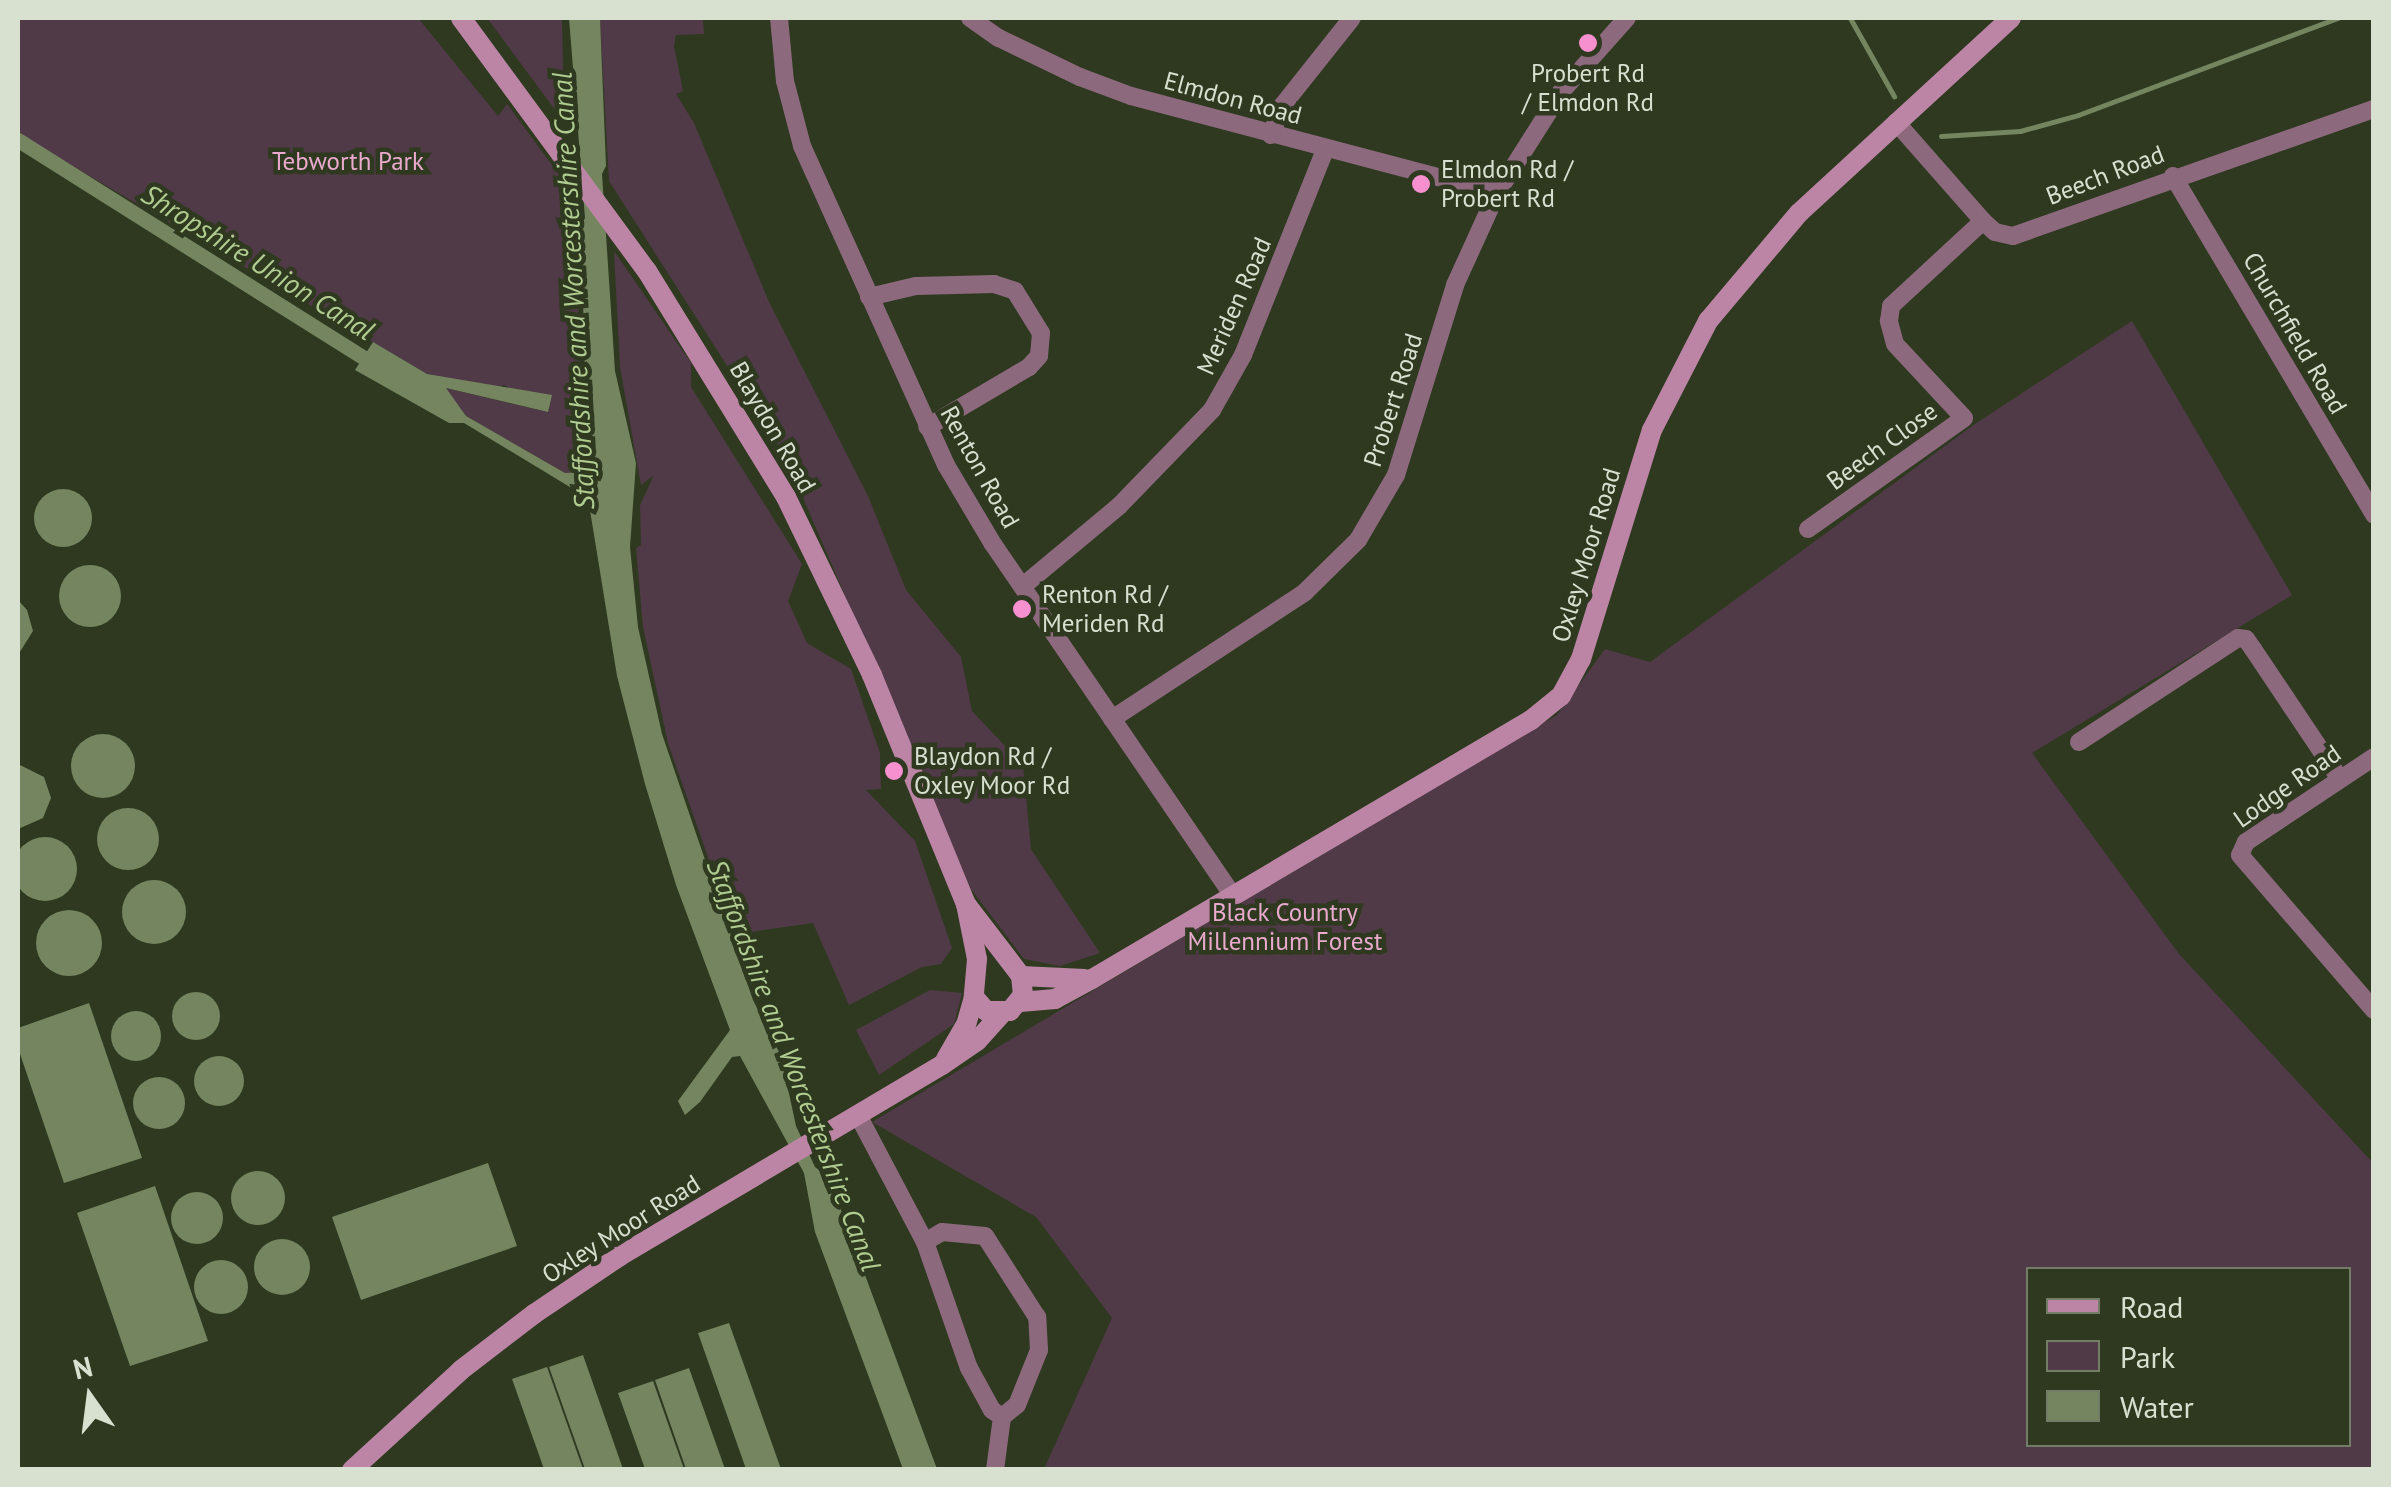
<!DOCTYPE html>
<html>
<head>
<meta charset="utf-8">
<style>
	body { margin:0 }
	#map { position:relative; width:2391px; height:1487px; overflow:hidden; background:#2e3920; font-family:"PT Sans",sans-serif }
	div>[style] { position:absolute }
	.green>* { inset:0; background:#513a47 }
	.water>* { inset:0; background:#748560 }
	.round { border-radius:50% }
	.stream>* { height:5px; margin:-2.5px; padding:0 2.5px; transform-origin:2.5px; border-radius:2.5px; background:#748560 }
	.canal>* { height:15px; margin:-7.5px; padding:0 7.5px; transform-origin:7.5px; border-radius:7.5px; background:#748560 }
	.street>* { height:18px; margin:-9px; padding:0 9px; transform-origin:9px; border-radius:9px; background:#8c697d }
	.secondary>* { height:20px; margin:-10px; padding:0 10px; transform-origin:10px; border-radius:10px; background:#bc85a5 }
	.dots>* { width:28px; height:28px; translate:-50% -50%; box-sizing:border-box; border:5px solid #2e3920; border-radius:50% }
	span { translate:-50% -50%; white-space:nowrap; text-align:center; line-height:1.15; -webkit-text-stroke:9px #2e3920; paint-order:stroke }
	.poi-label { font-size:25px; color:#d8e0d0 }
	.left { translate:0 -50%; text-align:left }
	.street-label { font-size:25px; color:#d8e0d0 }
	.park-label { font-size:25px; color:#e9aace }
	.water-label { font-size:28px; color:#b1cc90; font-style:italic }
	.frame { position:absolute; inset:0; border:20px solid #d8e0d0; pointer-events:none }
	.legend { position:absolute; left:2026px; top:1267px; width:325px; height:180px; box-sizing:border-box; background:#2e3920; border:2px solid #727c66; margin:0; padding:12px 18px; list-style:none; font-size:30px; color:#d8e0d0 }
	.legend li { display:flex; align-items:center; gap:20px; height:50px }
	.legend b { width:50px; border:2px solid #727c66 }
	.north { position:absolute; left:40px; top:1347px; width:100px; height:100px; -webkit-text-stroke:8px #2e3920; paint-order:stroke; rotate:346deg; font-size:28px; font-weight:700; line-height:40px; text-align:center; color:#d8e0d0 }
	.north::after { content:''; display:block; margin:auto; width:35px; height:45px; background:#d8e0d0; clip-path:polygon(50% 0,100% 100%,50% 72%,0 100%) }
</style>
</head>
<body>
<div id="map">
	<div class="green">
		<div style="clip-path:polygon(18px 18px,418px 18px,498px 116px,507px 104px,571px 191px,562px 195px,576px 212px,581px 419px,587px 448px,582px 472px,565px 473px,466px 416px,445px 388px,548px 412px,504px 385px,492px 389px,427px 374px,18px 134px)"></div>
		<div style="clip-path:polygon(487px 18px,562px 18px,564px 122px)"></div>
		<div style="clip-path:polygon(600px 18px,703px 18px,704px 34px,676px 35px,674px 46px,683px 91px,676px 94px,694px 123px,769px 302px,868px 496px,906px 590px,961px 657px,972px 711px,1023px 765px,1031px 849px,1100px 953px,1060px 966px,1024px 959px,971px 889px,786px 458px,609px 181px)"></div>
		<div style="clip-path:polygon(614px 251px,691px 363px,691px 387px,802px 564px,788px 601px,807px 643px,851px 669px,880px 753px,881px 789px,866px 790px,915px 841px,952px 948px,941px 964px,922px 967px,849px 1005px,813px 923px,735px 934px,668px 743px,643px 627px,636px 548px,641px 545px,640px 505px,654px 475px,641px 485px,620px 367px)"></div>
		<div style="clip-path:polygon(evenodd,2132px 321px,2292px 595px,2032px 753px,2179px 954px,2373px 1163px,2373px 1469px,1044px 1469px,1112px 1318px,1036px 1217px,872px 1122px,1557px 715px,1605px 649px,1650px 662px,1975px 424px,2132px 321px,2028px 1270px,2348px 1270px,2348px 1444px,2028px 1444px,2028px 1270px)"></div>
		<div style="clip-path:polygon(930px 990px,962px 993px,954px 1024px,879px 1075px,856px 1030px)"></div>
	</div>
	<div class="water">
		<div style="clip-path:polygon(569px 18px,600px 18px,606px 166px,602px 174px,615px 371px,636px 463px,630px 547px,638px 627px,662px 734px,753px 1000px,781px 1056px,796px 1126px,815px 1167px,829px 1178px,937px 1469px,903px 1469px,815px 1232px,804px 1173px,740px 1056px,732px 1057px,700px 1102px,685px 1115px,678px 1101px,730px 1030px,676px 885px,645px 784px,617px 676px,588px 498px,464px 423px,449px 423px,355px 370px,373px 342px,427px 374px,552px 395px,548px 412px,446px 388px,466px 416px,565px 473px,582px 472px,587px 448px,581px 226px,585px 218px)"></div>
		<div class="round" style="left:34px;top:489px;width:58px;height:58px"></div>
		<div class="round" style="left:59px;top:565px;width:62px;height:62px"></div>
		<div style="clip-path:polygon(18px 600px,27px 610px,33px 631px,18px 655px)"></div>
		<div class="round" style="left:71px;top:734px;width:64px;height:64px"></div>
		<div style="clip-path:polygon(18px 764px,44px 777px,51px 798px,43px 818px,18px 829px)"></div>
		<div class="round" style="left:97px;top:808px;width:62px;height:62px"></div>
		<div class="round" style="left:13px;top:837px;width:64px;height:64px"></div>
		<div class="round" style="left:122px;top:880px;width:64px;height:64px"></div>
		<div class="round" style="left:36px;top:910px;width:66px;height:66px"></div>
		<div class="round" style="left:172px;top:992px;width:48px;height:48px"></div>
		<div style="clip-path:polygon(89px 1003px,142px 1158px,64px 1183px,18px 1048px,18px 1028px)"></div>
		<div class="round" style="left:111px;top:1011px;width:50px;height:50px"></div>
		<div class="round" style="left:194px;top:1056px;width:50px;height:50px"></div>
		<div class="round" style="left:133px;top:1077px;width:52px;height:52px"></div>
		<div style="clip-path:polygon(488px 1163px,517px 1246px,361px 1300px,332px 1217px)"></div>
		<div class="round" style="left:231px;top:1171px;width:54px;height:54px"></div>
		<div style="clip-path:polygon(155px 1186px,208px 1341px,130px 1366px,77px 1213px)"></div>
		<div class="round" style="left:171px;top:1192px;width:52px;height:52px"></div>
		<div class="round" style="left:254px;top:1239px;width:56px;height:56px"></div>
		<div class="round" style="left:194px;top:1260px;width:54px;height:54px"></div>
		<div style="clip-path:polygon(729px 1323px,781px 1469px,746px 1469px,698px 1333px)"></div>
		<div style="clip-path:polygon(583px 1355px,623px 1469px,585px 1469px,549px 1367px)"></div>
		<div style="clip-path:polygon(547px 1367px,583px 1469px,544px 1469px,512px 1379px)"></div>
		<div style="clip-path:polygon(689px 1368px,725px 1469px,686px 1469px,655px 1380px)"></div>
		<div style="clip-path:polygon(653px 1381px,684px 1469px,645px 1469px,618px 1393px)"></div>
	</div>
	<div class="stream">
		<div style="left:1850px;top:18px;width:90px;rotate:60.6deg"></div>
		<div style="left:1941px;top:136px;width:79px;rotate:-3.6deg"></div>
		<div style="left:2020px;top:131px;width:60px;rotate:-15.4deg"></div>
		<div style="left:2078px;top:115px;width:278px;rotate:-20.5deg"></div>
	</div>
	<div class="canal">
		<div style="left:18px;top:140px;width:426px;rotate:32.2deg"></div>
	</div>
	<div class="street">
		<div style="left:779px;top:18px;width:63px;rotate:84.6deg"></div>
		<div style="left:785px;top:81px;width:67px;rotate:75.3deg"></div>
		<div style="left:802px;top:146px;width:350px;rotate:65.7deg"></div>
		<div style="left:946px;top:465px;width:92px;rotate:59.3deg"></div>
		<div style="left:993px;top:544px;width:426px;rotate:55.7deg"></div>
		<div style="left:970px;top:18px;width:35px;rotate:35deg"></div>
		<div style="left:999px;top:38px;width:90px;rotate:25.7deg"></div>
		<div style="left:1080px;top:77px;width:54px;rotate:20.4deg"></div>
		<div style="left:1131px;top:96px;width:379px;rotate:14.8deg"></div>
		<div style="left:1896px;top:122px;width:132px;rotate:48.7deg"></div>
		<div style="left:1983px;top:221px;width:16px;rotate:43deg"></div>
		<div style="left:1995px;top:232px;width:18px;rotate:13deg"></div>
		<div style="left:2013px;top:236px;width:383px;rotate:-19.4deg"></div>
		<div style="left:1271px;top:135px;width:31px;rotate:-69deg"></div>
		<div style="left:1282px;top:106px;width:112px;rotate:-51.5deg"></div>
		<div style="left:2173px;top:176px;width:394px;rotate:59.3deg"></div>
		<div style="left:869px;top:297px;width:48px;rotate:-13.2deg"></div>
		<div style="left:916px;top:286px;width:78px;rotate:-1.5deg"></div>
		<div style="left:994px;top:284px;width:22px;rotate:18deg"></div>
		<div style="left:1015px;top:291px;width:49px;rotate:58.2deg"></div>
		<div style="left:1041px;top:333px;width:23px;rotate:95deg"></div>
		<div style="left:1039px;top:356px;width:15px;rotate:132deg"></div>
		<div style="left:1029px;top:367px;width:118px;rotate:149.5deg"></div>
		<div style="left:1808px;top:529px;width:191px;rotate:-35.4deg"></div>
		<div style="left:1964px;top:418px;width:101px;rotate:-133deg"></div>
		<div style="left:1895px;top:344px;width:24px;rotate:-105deg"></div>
		<div style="left:1889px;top:321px;width:15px;rotate:-82deg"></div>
		<div style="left:1891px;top:306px;width:125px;rotate:-42.7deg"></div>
		<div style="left:1023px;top:586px;width:125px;rotate:-39.8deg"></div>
		<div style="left:1119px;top:506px;width:134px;rotate:-45.9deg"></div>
		<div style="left:1212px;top:410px;width:63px;rotate:-60.6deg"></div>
		<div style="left:1243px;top:355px;width:223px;rotate:-68.2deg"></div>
		<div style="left:1112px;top:719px;width:231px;rotate:-33.3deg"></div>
		<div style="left:1305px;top:592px;width:74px;rotate:-44.5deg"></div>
		<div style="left:1358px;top:540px;width:75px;rotate:-59.7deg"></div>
		<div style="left:1396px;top:475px;width:199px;rotate:-72.7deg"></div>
		<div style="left:1455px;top:285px;width:101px;rotate:-65.5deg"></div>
		<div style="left:1497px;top:193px;width:120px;rotate:-57.6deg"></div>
		<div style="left:1561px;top:92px;width:99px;rotate:-48.3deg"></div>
		<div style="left:2079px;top:742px;width:190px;rotate:-33.2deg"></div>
		<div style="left:2238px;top:638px;width:8px;rotate:7deg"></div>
		<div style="left:2246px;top:639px;width:12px;rotate:55deg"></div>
		<div style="left:2253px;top:649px;width:156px;rotate:56.2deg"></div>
		<div style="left:2374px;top:757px;width:154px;rotate:146.4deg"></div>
		<div style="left:2246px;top:842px;width:14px;rotate:115deg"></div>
		<div style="left:2240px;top:855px;width:205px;rotate:49.2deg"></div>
		<div style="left:859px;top:1117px;width:141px;rotate:62.2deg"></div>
		<div style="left:925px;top:1242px;width:133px;rotate:70.8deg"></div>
		<div style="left:969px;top:1368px;width:48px;rotate:61.3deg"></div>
		<div style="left:992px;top:1410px;width:12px;rotate:35deg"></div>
		<div style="left:1002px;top:1417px;width:19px;rotate:-39deg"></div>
		<div style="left:1017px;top:1405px;width:59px;rotate:-68.2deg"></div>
		<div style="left:1039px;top:1350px;width:33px;rotate:-93deg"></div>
		<div style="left:1037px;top:1317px;width:96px;rotate:-122.7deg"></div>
		<div style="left:985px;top:1236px;width:43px;rotate:-174.7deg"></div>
		<div style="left:942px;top:1232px;width:20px;rotate:150deg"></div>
		<div style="left:995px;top:1470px;width:53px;rotate:-82.5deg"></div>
	</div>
	<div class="secondary">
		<div style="left:461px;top:18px;width:314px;rotate:53.7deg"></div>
		<div style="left:647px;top:271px;width:265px;rotate:58.4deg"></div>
		<div style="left:786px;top:497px;width:198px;rotate:64.2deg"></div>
		<div style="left:872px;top:675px;width:248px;rotate:67.7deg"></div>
		<div style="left:966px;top:904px;width:56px;rotate:78.7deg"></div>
		<div style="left:977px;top:959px;width:38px;rotate:95deg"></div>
		<div style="left:974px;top:997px;width:18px;rotate:49deg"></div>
		<div style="left:986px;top:1011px;width:24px"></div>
		<div style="left:1010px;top:1011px;width:21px;rotate:-51deg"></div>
		<div style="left:1023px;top:995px;width:19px;rotate:-96deg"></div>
		<div style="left:1021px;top:976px;width:91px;rotate:-127.4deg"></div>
		<div style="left:1021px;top:976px;width:64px;rotate:2.7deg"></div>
		<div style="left:1020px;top:1002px;width:35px;rotate:-5deg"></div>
		<div style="left:1055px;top:999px;width:42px;rotate:-28.4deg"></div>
		<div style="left:1092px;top:979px;width:510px;rotate:-30.54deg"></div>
		<div style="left:1531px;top:720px;width:38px;rotate:-39deg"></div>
		<div style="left:1561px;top:696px;width:42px;rotate:-61.6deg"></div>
		<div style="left:1581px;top:659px;width:240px;rotate:-72.8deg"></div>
		<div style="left:1652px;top:430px;width:123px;rotate:-62.8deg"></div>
		<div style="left:1708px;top:321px;width:141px;rotate:-49.9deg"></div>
		<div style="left:1799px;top:213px;width:288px;rotate:-42.6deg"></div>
		<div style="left:946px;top:1059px;width:39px;rotate:-60deg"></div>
		<div style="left:966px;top:1025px;width:29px;rotate:-74deg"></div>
		<div style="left:352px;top:1470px;width:148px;rotate:-42.5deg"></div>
		<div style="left:461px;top:1370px;width:92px;rotate:-37.5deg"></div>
		<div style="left:534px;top:1314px;width:104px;rotate:-34deg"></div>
		<div style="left:620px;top:1256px;width:374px;rotate:-30.7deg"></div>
		<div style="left:942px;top:1065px;width:42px;rotate:-34.4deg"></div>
		<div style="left:977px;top:1041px;width:36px;rotate:-48deg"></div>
	</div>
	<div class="dots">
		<div style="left:1588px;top:43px;background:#f690cf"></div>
		<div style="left:1421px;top:184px;background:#f690cf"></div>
		<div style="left:1022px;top:609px;background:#f690cf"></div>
		<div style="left:894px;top:771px;background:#f690cf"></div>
	</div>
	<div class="poi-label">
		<span style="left:1588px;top:88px">Probert Rd<br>/ Elmdon Rd</span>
		<span class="left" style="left:1441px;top:184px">Elmdon Rd /<br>Probert Rd</span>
		<span class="left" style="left:1042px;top:609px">Renton Rd /<br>Meriden Rd</span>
		<span class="left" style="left:914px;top:771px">Blaydon Rd /<br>Oxley Moor Rd</span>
	</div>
	<div class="street-label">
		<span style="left:1233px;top:98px;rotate:15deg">Elmdon Road</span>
		<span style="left:2105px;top:175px;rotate:-21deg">Beech Road</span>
		<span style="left:1234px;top:306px;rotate:-66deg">Meriden Road</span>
		<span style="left:2295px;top:333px;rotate:60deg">Churchfield Road</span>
		<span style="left:1393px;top:400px;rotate:-72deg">Probert Road</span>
		<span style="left:773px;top:427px;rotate:60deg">Blaydon Road</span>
		<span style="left:1882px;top:446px;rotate:-36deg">Beech Close</span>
		<span style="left:980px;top:467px;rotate:61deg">Renton Road</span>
		<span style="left:1586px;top:555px;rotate:-73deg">Oxley Moor Road</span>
		<span style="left:2287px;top:786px;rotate:-35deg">Lodge Road</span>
		<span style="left:621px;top:1229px;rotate:-32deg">Oxley Moor Road</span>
	</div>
	<div class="park-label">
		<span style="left:348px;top:161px">Tebworth Park</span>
		<span style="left:1285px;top:927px">Black Country<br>Millennium Forest</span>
	</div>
	<div class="water-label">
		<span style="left:258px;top:262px;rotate:32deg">Shropshire Union Canal</span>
		<span style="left:573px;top:291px;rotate:-93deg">Staffordshire and Worcestershire Canal</span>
		<span style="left:794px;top:1065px;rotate:69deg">Staffordshire and Worcestershire Canal</span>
	</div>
	<div class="frame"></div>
	<ul class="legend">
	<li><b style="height:12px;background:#bc85a5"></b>Road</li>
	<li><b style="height:28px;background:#513a47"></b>Park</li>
	<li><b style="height:28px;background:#748560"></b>Water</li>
	</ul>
	<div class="north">N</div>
</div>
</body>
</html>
